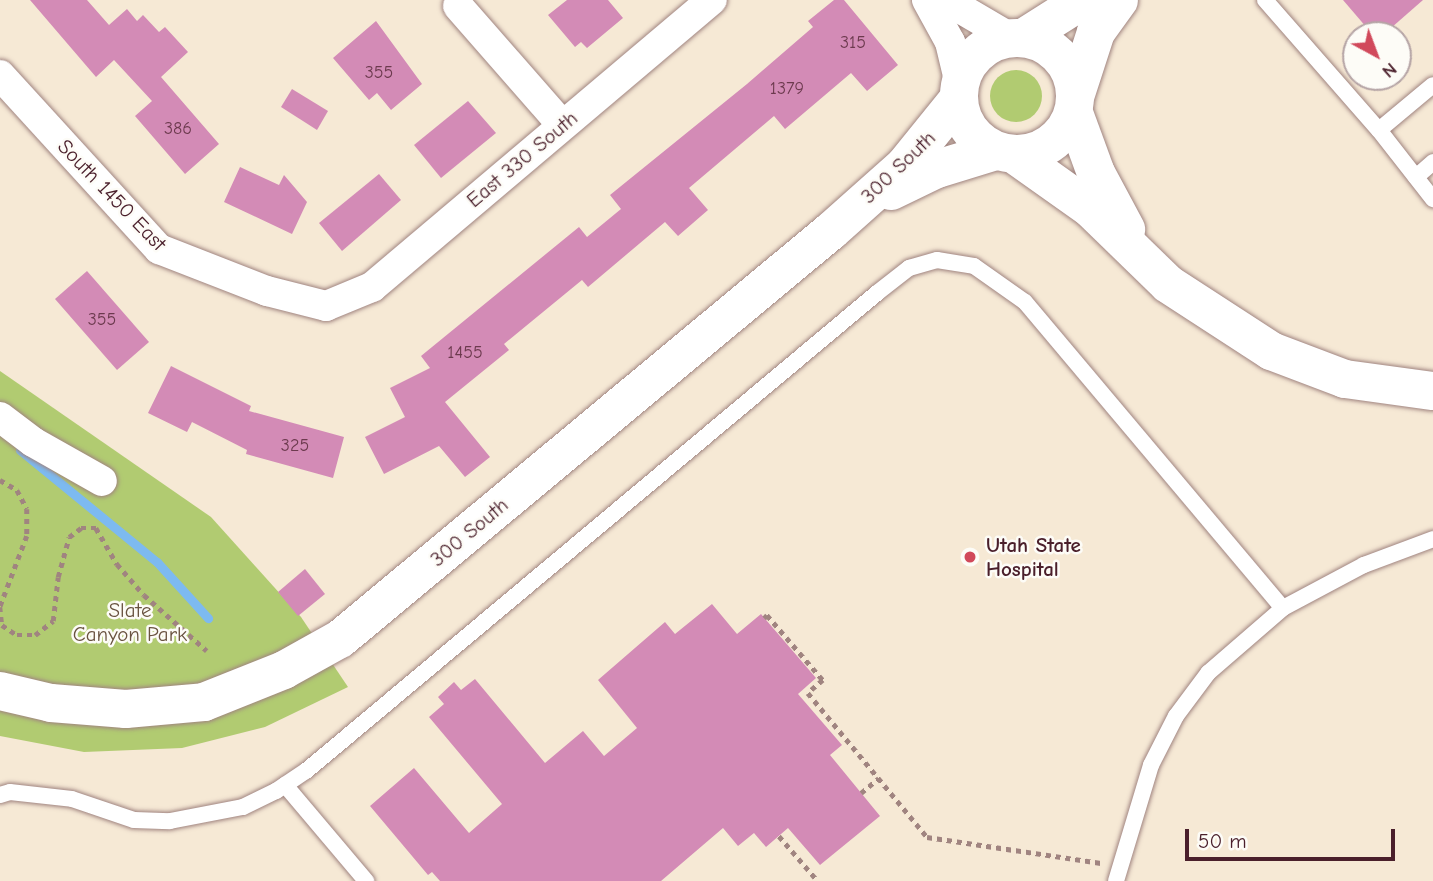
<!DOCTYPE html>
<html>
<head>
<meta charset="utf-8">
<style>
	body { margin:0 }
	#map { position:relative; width:1433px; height:881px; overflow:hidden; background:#f6e9d5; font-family:"Comic Neue",sans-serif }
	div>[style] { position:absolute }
	.green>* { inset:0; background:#b1cb71 }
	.round { border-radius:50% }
	.stream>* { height:9px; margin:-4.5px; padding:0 4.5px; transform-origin:4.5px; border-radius:4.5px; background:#7dbaf0 }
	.building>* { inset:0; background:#d38bb6 }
	.path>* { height:4.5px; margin-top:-2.25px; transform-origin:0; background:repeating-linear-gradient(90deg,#a08480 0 5px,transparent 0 10px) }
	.roads { filter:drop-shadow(0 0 2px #a08480) drop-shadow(0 0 2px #a08480) }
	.service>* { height:16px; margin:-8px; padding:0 8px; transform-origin:8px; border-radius:8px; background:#fff }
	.minor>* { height:30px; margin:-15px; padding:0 15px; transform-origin:15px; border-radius:15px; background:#fff }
	.tertiary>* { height:38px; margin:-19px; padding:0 19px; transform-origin:19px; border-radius:19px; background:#fff }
	.tertiary>.ring { margin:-19px; padding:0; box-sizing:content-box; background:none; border:38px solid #fff; border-radius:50% }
	.dots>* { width:19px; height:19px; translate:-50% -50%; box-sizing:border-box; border:4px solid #fdfcf7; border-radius:50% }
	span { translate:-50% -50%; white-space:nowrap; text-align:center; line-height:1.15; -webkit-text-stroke:5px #fdfcf7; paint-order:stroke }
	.number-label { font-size:18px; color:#6c3a4e }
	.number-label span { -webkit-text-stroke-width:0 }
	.street-label { font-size:21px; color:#4a1f2b }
	.poi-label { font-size:21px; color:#4a1f2b; font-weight:700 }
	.left { translate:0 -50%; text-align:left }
	.park-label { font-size:21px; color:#695340 }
	.north { position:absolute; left:1342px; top:21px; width:70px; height:70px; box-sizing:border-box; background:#fdfcf7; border:2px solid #b5a4a5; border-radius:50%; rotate:139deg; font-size:19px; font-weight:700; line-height:28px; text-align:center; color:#4a1f2b }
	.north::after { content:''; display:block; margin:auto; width:24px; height:32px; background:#d1495b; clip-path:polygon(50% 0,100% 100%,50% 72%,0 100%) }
	.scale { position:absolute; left:1185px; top:829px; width:210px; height:32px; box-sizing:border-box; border:4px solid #4a1f2b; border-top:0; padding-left:9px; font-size:21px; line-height:24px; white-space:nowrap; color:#4a1f2b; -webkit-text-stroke:5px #fdfcf7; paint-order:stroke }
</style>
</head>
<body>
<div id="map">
	<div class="green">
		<div class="round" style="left:990px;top:70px;width:52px;height:52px"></div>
		<div style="clip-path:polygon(0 371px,211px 517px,301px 617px,348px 687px,265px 727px,182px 748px,84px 752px,0 736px)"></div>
	</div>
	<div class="stream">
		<div style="left:20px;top:450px;width:177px;rotate:39.3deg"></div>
		<div style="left:157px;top:562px;width:76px;rotate:47.7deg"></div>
	</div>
	<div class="building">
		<div style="clip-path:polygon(30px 0,87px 0,109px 25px,127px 9px,137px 21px,143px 15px,159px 32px,165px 27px,188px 52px,161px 77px,219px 144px,185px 174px,135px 116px,152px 101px,114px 60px,96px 77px)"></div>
		<div style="clip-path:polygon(567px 0,608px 0,623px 18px,587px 48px,581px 42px,575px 47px,548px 15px)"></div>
		<div style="clip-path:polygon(834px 0,844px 0,898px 65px,867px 91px,851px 73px,785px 129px,774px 116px,689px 188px,708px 210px,678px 236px,665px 222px,588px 287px,582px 280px,504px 344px,509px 350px,445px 402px,490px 457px,465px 477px,439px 446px,384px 474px,365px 437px,405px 417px,390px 388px,430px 368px,421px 356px,579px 227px,587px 237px,621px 209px,610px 195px,747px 84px,813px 27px,808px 21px)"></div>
		<div style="clip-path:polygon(1343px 0,1423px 0,1383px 35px,1373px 35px)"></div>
		<div style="clip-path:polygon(376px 21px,422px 84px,391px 110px,377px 93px,369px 100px,333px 58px)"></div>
		<div style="clip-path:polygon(292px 89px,328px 111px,317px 130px,281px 107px)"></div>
		<div style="clip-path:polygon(468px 101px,496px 133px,441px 178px,414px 145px)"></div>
		<div style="clip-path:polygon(240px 167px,279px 185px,284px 175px,307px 202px,292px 234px,224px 202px)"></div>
		<div style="clip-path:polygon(379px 174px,401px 200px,342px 251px,319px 223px)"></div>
		<div style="clip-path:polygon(87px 271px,149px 342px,117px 370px,55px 299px)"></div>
		<div style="clip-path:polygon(171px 366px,251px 406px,249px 411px,344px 437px,333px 478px,246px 454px,247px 450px,192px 422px,187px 432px,148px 413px)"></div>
		<div style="clip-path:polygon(305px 569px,325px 594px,298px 616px,278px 592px)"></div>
		<div style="clip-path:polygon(712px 604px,737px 634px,761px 614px,816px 678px,798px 694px,842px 745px,830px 755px,880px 816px,820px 865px,788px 828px,766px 847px,754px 833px,738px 846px,723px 828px,661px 881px,440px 881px,432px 872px,428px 875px,370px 806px,414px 768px,469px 833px,502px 804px,429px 717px,444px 704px,438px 697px,454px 682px,461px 690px,475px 679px,545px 763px,583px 731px,604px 756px,637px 728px,598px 680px,665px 622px,675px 634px)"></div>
	</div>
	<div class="path">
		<div style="left:0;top:480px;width:20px;rotate:30deg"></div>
		<div style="left:17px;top:490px;width:21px;rotate:62deg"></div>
		<div style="left:27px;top:509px;width:27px;rotate:90deg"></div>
		<div style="left:27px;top:536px;width:76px;rotate:110.8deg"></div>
		<div style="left:0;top:607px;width:18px;rotate:84deg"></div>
		<div style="left:2px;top:625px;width:18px;rotate:34deg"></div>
		<div style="left:17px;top:635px;width:18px"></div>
		<div style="left:35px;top:635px;width:23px;rotate:-38deg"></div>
		<div style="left:53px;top:621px;width:44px;rotate:-83.5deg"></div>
		<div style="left:58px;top:577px;width:41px;rotate:-74.6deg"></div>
		<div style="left:69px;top:537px;width:15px;rotate:-37deg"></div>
		<div style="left:81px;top:528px;width:15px"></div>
		<div style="left:96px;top:528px;width:42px;rotate:59.7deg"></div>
		<div style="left:117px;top:564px;width:41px;rotate:48.9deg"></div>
		<div style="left:144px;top:595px;width:84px;rotate:41.6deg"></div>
		<div style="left:764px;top:618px;width:4px;rotate:-45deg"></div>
		<div style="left:767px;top:615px;width:86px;rotate:49.3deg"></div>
		<div style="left:823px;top:680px;width:20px;rotate:139deg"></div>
		<div style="left:808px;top:693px;width:187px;rotate:50.4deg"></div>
		<div style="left:927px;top:837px;width:176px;rotate:8.5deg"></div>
		<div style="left:861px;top:793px;width:23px;rotate:-40deg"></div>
		<div style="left:779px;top:836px;width:60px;rotate:49.1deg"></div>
	</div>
	<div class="roads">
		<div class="service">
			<div style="left:1265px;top:0;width:173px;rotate:48.8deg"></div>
			<div style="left:1379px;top:130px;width:70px;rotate:-39.8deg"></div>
			<div style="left:1379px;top:130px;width:88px;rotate:52deg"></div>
			<div style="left:1416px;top:177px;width:23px;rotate:-41deg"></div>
			<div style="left:285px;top:785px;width:126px;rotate:49.8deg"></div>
			<div style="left:0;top:795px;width:10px;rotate:-17deg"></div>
			<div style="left:10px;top:792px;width:62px;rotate:6.4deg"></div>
			<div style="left:72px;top:799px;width:65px;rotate:18.7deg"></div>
			<div style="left:134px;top:820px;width:36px;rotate:2deg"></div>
			<div style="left:170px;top:821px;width:74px;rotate:-10.9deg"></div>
			<div style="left:243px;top:807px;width:37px;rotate:-26deg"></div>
			<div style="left:276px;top:791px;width:36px;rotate:-34deg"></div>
			<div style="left:306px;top:771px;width:745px;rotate:-39.93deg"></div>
			<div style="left:877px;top:293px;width:41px;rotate:-38deg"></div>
			<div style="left:909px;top:268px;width:29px;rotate:-16deg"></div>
			<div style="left:937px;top:260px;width:37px;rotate:9deg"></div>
			<div style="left:974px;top:266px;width:62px;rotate:35.2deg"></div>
			<div style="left:1025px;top:302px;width:400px;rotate:49.9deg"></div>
			<div style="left:1116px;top:881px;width:121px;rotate:-73.2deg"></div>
			<div style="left:1151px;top:765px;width:55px;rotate:-63deg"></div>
			<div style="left:1176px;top:716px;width:54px;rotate:-53.3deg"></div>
			<div style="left:1208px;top:673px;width:99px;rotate:-40.9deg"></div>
			<div style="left:1283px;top:608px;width:92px;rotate:-28deg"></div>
			<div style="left:1364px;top:565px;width:74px;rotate:-20.6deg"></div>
		</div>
		<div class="minor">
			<div style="left:927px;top:0;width:48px;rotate:61.3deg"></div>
			<div style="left:950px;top:42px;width:43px;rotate:76.6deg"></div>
			<div style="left:946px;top:0;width:75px;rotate:30.3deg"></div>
			<div style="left:458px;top:6px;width:158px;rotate:48.8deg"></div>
			<div style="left:0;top:75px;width:236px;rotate:47.6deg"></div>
			<div style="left:159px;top:249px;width:116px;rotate:21.3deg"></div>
			<div style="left:267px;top:291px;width:61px;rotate:14.3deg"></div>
			<div style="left:326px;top:306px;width:50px;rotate:-22.4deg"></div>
			<div style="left:372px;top:287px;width:445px;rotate:-40.2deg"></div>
			<div style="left:0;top:417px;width:41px;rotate:37.1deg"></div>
			<div style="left:33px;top:442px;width:79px;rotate:29.5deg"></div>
		</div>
		<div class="tertiary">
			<div class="ring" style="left:959px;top:38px;width:78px;height:78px"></div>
			<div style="left:1023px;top:38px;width:71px;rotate:-32.3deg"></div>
			<div style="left:1076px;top:94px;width:65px;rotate:-72.1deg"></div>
			<div style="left:1096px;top:32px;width:39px;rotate:-54deg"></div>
			<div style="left:1074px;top:113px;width:64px;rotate:69.9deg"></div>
			<div style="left:1096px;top:173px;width:64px;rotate:61.8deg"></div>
			<div style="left:1015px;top:155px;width:93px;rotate:35.4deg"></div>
			<div style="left:1091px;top:209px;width:107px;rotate:44.2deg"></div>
			<div style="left:1168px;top:284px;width:123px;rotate:33deg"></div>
			<div style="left:1271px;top:351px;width:79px;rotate:20.7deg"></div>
			<div style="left:1345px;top:379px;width:89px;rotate:7.8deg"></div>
			<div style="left:891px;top:191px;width:51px;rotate:-25.6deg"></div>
			<div style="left:937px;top:169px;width:62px;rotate:-17deg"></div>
			<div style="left:0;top:691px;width:52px;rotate:13.2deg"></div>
			<div style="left:51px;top:703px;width:75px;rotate:4.6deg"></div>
			<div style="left:126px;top:709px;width:78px;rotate:-5.1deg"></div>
			<div style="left:204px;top:702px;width:86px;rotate:-21.8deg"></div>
			<div style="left:284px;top:670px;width:64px;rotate:-29deg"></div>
			<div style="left:340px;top:639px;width:638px;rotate:-39.73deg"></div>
			<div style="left:831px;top:231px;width:99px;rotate:-41.7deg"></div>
			<div style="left:905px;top:165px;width:86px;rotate:-51.1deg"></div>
		</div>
	</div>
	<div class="dots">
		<div style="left:970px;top:557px;background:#d1495b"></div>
	</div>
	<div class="number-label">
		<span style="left:853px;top:43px">315</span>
		<span style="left:379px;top:73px">355</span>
		<span style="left:787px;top:89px">1379</span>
		<span style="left:178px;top:129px">386</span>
		<span style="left:102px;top:320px">355</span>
		<span style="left:465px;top:353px">1455</span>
		<span style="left:295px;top:446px">325</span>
	</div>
	<div class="street-label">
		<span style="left:522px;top:159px;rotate:-40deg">East 330 South</span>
		<span style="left:898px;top:167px;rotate:-44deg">300 South</span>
		<span style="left:112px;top:195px;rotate:46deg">South 1450 East</span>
		<span style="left:469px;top:532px;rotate:-40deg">300 South</span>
	</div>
	<div class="poi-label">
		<span class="left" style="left:986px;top:557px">Utah State<br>Hospital</span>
	</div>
	<div class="park-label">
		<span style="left:130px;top:622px">Slate<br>Canyon Park</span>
	</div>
	<div class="north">N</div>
	<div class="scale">50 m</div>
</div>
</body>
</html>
